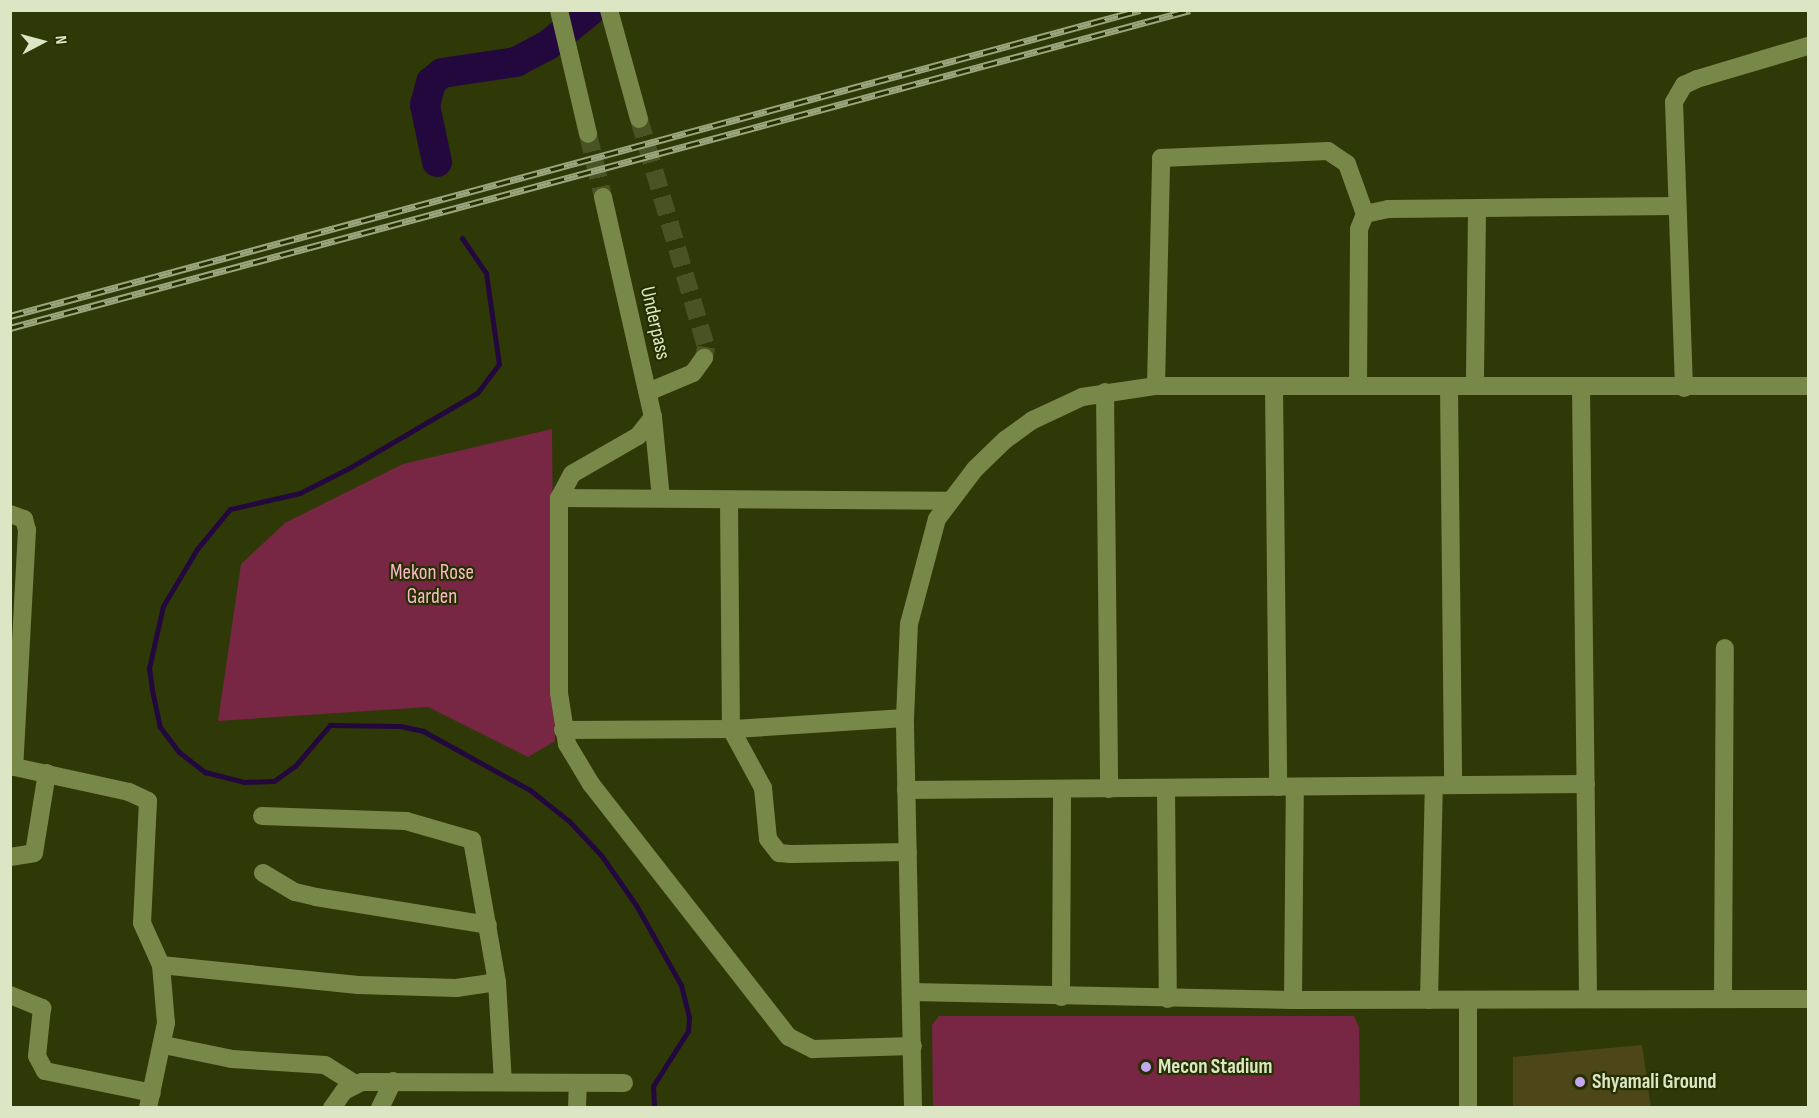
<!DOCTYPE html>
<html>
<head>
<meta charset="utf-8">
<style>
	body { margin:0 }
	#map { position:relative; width:1819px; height:1118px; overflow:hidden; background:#2f3907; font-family:"Sofia Sans Condensed",sans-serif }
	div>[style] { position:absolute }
	.green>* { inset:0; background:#772644 }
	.stream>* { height:5px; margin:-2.5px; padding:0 2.5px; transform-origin:2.5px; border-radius:2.5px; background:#23083e }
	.river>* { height:30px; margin:-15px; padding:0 15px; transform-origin:15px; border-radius:15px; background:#23083e }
	.building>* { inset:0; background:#4c4619 }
	.minor-tunnel>* { height:18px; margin-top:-9px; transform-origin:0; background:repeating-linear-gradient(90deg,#495324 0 18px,transparent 0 27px) }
	.minor>* { height:18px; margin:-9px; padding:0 9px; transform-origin:9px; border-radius:9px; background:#788849 }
	.rail>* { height:7px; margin-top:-3.5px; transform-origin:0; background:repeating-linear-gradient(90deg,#252f00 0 14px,#9ba57e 0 28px); box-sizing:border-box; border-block:2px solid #9ba57e }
	.dots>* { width:16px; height:16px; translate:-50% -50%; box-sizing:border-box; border:3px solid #252f00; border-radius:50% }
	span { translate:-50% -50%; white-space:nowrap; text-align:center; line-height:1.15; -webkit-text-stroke:4.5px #252f00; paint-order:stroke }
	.street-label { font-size:21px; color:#dce6c5 }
	.park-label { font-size:21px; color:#f9b9ca }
	.poi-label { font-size:21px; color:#dce6c5; font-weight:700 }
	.left { translate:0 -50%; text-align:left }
	.frame { position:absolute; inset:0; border:12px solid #dce6c5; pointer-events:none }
	.north { position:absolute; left:12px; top:12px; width:60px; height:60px; -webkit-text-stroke:4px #252f00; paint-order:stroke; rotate:84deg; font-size:16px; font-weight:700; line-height:24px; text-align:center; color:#dce6c5 }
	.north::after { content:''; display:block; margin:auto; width:21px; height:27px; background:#dce6c5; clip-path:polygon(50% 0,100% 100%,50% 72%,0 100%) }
</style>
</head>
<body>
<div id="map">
	<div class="green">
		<div style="clip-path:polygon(552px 429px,555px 741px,528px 757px,428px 707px,218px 721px,241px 564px,285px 523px,403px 464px)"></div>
		<div style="clip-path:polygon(939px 1016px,1354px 1016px,1359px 1027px,1360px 1107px,933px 1107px,932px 1025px)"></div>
	</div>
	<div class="stream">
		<div style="left:462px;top:238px;width:42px;rotate:55.6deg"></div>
		<div style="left:486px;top:273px;width:92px;rotate:81.9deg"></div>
		<div style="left:499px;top:364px;width:36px;rotate:127deg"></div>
		<div style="left:477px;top:393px;width:146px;rotate:149.6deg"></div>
		<div style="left:351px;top:467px;width:57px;rotate:153deg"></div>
		<div style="left:300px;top:493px;width:72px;rotate:167.1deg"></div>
		<div style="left:230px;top:509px;width:52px;rotate:129.5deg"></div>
		<div style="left:197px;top:549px;width:66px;rotate:120.8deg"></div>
		<div style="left:163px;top:606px;width:64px;rotate:102.7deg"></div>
		<div style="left:149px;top:668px;width:22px;rotate:82deg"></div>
		<div style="left:152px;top:690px;width:38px;rotate:78deg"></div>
		<div style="left:160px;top:727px;width:31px;rotate:53deg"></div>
		<div style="left:179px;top:752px;width:33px;rotate:38deg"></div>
		<div style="left:205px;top:772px;width:40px;rotate:14.4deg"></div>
		<div style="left:244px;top:782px;width:30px;rotate:-2deg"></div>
		<div style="left:274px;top:781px;width:26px;rotate:-36deg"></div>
		<div style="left:295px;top:766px;width:54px;rotate:-49.5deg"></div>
		<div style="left:330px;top:725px;width:70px;rotate:0.8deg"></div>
		<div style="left:400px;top:726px;width:24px;rotate:12deg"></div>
		<div style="left:423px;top:731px;width:122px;rotate:28.9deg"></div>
		<div style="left:530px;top:790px;width:50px;rotate:38.5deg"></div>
		<div style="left:569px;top:821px;width:47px;rotate:46.7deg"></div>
		<div style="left:601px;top:855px;width:61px;rotate:55deg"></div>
		<div style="left:636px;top:905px;width:92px;rotate:60.6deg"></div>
		<div style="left:681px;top:985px;width:33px;rotate:76deg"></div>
		<div style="left:689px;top:1017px;width:14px;rotate:94deg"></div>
		<div style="left:688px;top:1031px;width:65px;rotate:122.5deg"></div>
		<div style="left:653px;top:1086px;width:22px;rotate:87deg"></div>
	</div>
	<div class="river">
		<div style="left:437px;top:162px;width:58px;rotate:-101.9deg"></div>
		<div style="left:425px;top:105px;width:24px;rotate:-75deg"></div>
		<div style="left:431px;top:82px;width:14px;rotate:-39deg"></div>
		<div style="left:442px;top:73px;width:75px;rotate:-8.5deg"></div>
		<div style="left:516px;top:62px;width:36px;rotate:-28deg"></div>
		<div style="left:548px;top:45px;width:55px;rotate:-39.1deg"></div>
	</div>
	<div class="building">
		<div style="clip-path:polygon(1642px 1045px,1651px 1107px,1513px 1107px,1513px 1057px)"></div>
	</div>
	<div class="minor-tunnel">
		<div style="left:639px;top:119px;width:238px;rotate:73.6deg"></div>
		<div style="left:706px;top:347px;width:11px;rotate:100deg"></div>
		<div style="left:588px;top:134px;width:65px;rotate:76.6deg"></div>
	</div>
	<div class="minor">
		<div style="left:559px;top:10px;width:127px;rotate:76.8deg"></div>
		<div style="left:609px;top:10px;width:113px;rotate:74.6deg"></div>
		<div style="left:603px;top:197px;width:226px;rotate:77.2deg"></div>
		<div style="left:653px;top:417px;width:24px;rotate:128deg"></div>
		<div style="left:638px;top:436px;width:76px;rotate:150.1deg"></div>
		<div style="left:572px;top:474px;width:27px;rotate:118deg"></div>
		<div style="left:559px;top:498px;width:195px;rotate:90deg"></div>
		<div style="left:559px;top:693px;width:52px;rotate:81.1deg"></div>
		<div style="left:567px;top:744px;width:47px;rotate:59deg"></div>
		<div style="left:591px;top:784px;width:321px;rotate:52deg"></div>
		<div style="left:789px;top:1037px;width:27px;rotate:27deg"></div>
		<div style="left:813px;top:1049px;width:100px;rotate:-1.7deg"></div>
		<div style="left:1475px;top:376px;width:167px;rotate:-89.3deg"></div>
		<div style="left:1358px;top:385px;width:156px;rotate:-89.6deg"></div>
		<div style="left:1359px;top:229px;width:16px;rotate:-68deg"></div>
		<div style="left:1365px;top:214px;width:24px;rotate:-12deg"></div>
		<div style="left:1388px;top:209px;width:288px;rotate:-0.6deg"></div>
		<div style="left:1156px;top:386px;width:228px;rotate:-88.7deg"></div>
		<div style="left:1161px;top:158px;width:167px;rotate:-2.4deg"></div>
		<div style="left:1328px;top:151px;width:23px;rotate:34deg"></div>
		<div style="left:1347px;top:164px;width:53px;rotate:70.2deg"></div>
		<div style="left:1274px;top:386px;width:401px;rotate:89.4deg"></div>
		<div style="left:1449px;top:387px;width:398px;rotate:89.4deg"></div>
		<div style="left:1581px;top:388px;width:610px;rotate:89.34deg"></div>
		<div style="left:1684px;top:388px;width:286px;rotate:-92deg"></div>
		<div style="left:1674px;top:102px;width:20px;rotate:-60deg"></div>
		<div style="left:1684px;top:85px;width:14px;rotate:-25deg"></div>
		<div style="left:1697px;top:79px;width:116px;rotate:-16.6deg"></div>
		<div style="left:648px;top:392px;width:49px;rotate:-22.9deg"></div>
		<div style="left:693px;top:373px;width:19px;rotate:-54deg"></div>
		<div style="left:1105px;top:392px;width:397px;rotate:89.4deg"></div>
		<div style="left:653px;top:417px;width:81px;rotate:84.4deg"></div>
		<div style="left:559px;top:498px;width:388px;rotate:0.4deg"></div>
		<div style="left:729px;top:502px;width:227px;rotate:89.5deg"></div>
		<div style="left:731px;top:729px;width:67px;rotate:61.5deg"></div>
		<div style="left:763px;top:788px;width:51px;rotate:84.4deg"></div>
		<div style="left:768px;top:839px;width:18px;rotate:52deg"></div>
		<div style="left:779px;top:853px;width:12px;rotate:5deg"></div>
		<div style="left:791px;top:854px;width:117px;rotate:-1deg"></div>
		<div style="left:10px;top:514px;width:15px;rotate:20deg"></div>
		<div style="left:24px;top:519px;width:11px;rotate:75deg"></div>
		<div style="left:27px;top:530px;width:237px;rotate:93.1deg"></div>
		<div style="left:563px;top:730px;width:172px;rotate:-0.3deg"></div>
		<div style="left:735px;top:729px;width:170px;rotate:-3.7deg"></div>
		<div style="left:10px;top:766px;width:122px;rotate:12.3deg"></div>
		<div style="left:129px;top:792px;width:21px;rotate:25deg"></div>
		<div style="left:148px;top:801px;width:122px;rotate:92.8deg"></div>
		<div style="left:142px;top:923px;width:46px;rotate:65.7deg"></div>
		<div style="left:161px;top:965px;width:58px;rotate:85.1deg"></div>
		<div style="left:166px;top:1023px;width:87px;rotate:102deg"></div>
		<div style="left:1166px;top:788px;width:211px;rotate:89.5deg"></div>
		<div style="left:906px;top:790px;width:680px;rotate:-0.51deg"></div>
		<div style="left:262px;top:816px;width:144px;rotate:2deg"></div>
		<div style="left:406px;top:821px;width:69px;rotate:16.1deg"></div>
		<div style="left:472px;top:840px;width:144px;rotate:80deg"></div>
		<div style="left:497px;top:982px;width:100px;rotate:86.6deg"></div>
		<div style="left:10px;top:857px;width:24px;rotate:-9deg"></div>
		<div style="left:34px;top:853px;width:81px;rotate:-80.8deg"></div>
		<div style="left:263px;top:873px;width:37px;rotate:31deg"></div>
		<div style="left:295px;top:892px;width:22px;rotate:13deg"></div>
		<div style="left:316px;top:897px;width:174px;rotate:9.2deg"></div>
		<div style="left:161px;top:965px;width:198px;rotate:5.8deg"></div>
		<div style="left:358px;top:985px;width:98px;rotate:1.8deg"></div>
		<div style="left:456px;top:988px;width:41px;rotate:-8.3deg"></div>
		<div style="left:912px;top:992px;width:381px;rotate:1.2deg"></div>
		<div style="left:1293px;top:1000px;width:515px;rotate:-0.11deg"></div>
		<div style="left:10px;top:995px;width:35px;rotate:22deg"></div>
		<div style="left:42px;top:1008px;width:48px;rotate:95.9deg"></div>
		<div style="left:37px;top:1056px;width:17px;rotate:62deg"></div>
		<div style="left:45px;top:1071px;width:109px;rotate:11.6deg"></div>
		<div style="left:1061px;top:997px;width:208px;rotate:-89.7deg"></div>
		<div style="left:1723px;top:997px;width:349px;rotate:-89.7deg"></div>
		<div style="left:1293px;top:1000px;width:213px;rotate:-89.5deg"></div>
		<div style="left:1429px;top:1000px;width:214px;rotate:-88.7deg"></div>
		<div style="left:1468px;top:1001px;width:107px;rotate:90deg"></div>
		<div style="left:164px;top:1045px;width:69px;rotate:11.6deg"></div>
		<div style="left:232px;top:1059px;width:93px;rotate:3.7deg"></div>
		<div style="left:325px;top:1065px;width:36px;rotate:32deg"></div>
		<div style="left:332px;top:1108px;width:21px;rotate:-55deg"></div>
		<div style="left:344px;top:1091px;width:20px;rotate:-27deg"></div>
		<div style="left:362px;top:1082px;width:262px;rotate:0.2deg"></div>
		<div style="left:380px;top:1108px;width:30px;rotate:-64deg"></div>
		<div style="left:577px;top:1108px;width:25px;rotate:-88deg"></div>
		<div style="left:913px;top:1108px;width:390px;rotate:-91.2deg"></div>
		<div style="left:905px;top:718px;width:94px;rotate:-87.6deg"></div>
		<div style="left:909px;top:624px;width:109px;rotate:-75.1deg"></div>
		<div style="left:937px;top:519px;width:63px;rotate:-52.8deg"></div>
		<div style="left:975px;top:469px;width:42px;rotate:-44deg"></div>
		<div style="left:1005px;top:440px;width:34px;rotate:-36deg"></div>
		<div style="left:1033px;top:420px;width:54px;rotate:-25.1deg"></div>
		<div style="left:1082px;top:397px;width:75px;rotate:-8.5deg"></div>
		<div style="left:1156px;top:386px;width:652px"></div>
	</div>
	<div class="rail">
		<div style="left:10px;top:316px;width:1171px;rotate:-15.15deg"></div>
		<div style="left:10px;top:328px;width:1222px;rotate:-15.08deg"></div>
	</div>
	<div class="dots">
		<div style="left:1146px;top:1067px;background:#c3a7f2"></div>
		<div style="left:1580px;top:1082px;background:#c3a7f2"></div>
	</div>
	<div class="street-label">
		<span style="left:655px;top:323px;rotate:77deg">Underpass</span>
	</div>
	<div class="park-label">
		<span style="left:432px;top:585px">Mekon Rose<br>Garden</span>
	</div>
	<div class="poi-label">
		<span class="left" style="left:1158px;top:1067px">Mecon Stadium</span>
		<span class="left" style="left:1592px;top:1082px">Shyamali Ground</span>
	</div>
	<div class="frame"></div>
	<div class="north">N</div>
</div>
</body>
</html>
